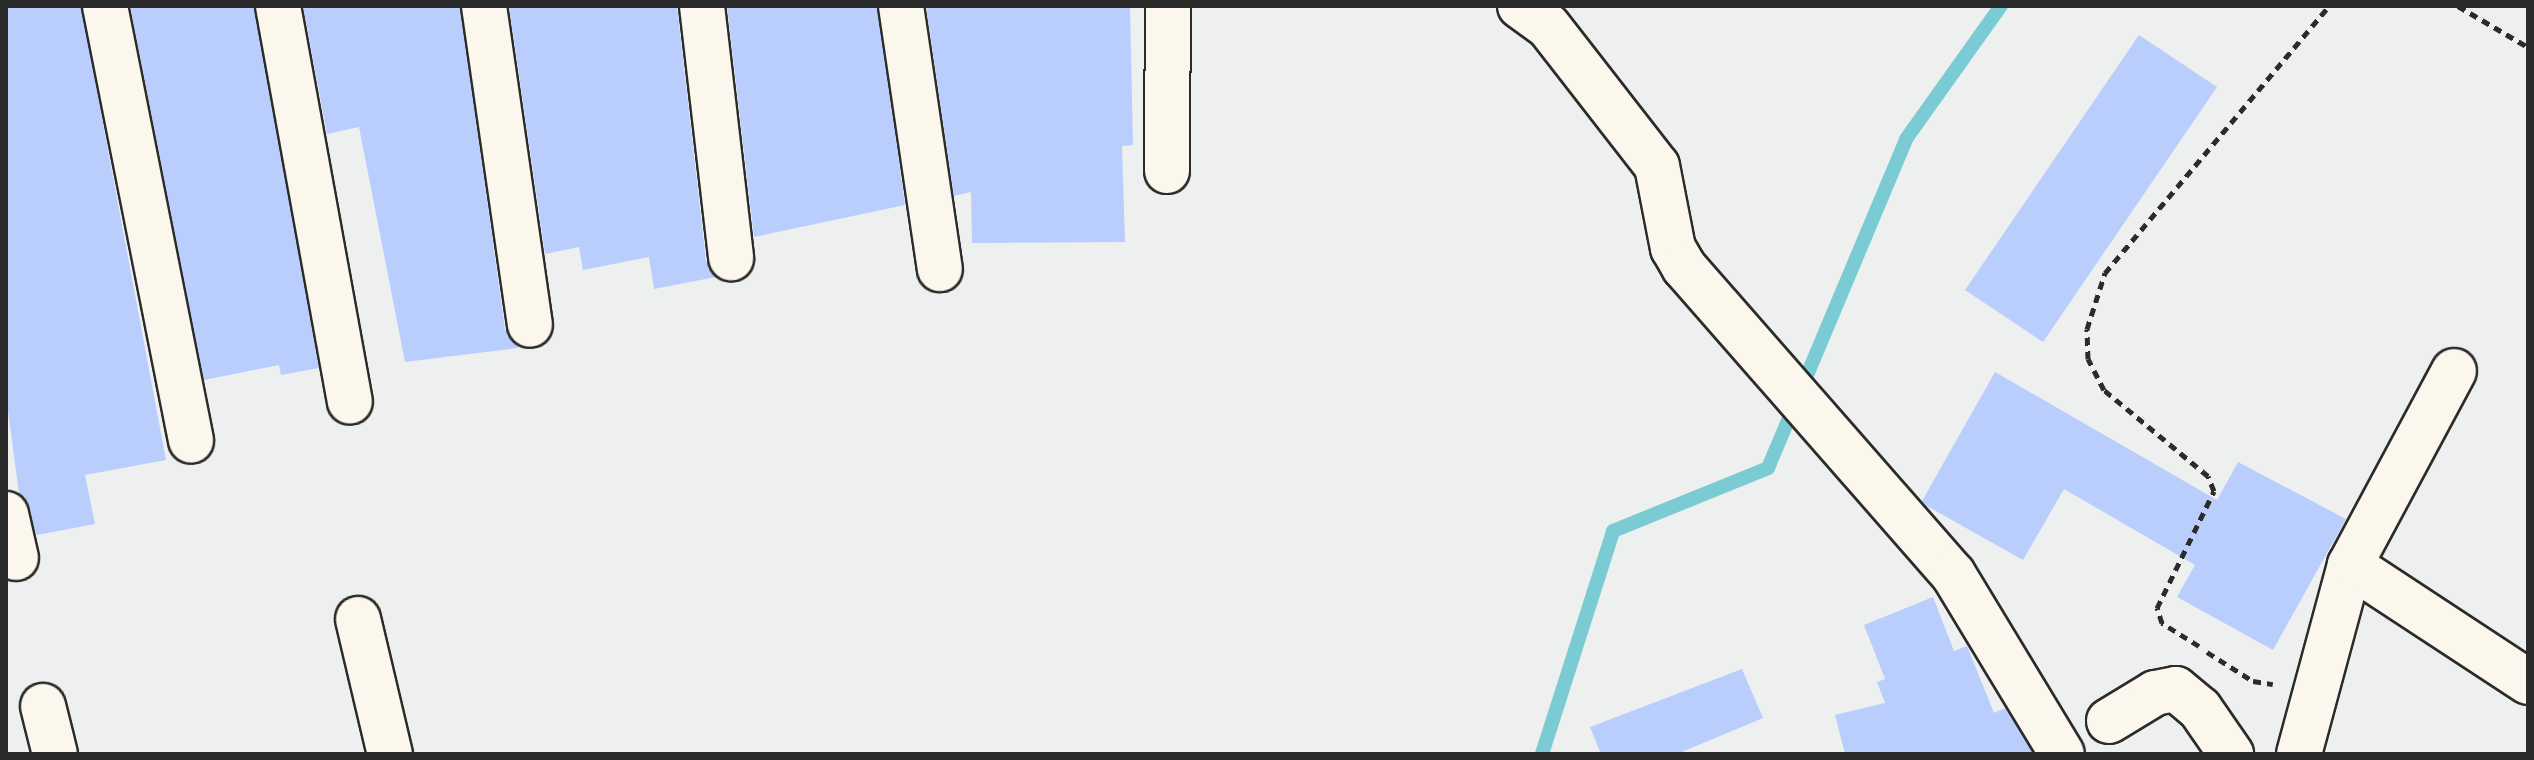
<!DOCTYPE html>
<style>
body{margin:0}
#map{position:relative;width:2534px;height:760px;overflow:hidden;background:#eeefef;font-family:"Playpen Sans",sans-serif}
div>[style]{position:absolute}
.stream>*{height:14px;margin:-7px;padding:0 7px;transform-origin:7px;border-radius:7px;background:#7acbd3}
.building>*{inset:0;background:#bacefd}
.path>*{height:5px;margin-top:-2.5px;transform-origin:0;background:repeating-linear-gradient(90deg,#2b2b2b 0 8px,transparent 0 14px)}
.roads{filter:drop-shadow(2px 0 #2b2b2b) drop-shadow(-2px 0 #2b2b2b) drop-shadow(0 2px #2b2b2b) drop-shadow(0 -2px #2b2b2b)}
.minor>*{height:44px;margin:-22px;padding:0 22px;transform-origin:22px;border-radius:22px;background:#fbf7ec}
span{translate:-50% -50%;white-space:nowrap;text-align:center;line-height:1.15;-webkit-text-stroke:7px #fbf7ec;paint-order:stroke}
.frame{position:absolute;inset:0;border:8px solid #2b2b2b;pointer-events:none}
</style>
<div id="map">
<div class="stream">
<div style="left:1542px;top:754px;width:234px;rotate:-72.3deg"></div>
<div style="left:1613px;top:531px;width:167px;rotate:-22.1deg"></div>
<div style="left:1768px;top:468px;width:357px;rotate:-67.2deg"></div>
<div style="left:1906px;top:139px;width:163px;rotate:-54.5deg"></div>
</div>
<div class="building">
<div style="clip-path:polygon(6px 6px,81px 6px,166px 460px,85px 475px,95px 524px,37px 535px,19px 493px,6px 396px)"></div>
<div style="clip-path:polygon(130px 6px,254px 6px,319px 368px,281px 375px,279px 365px,204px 380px)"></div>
<div style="clip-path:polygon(303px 6px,460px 6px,505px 329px,518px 348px,405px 362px,359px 127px,327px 134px)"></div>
<div style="clip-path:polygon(509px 6px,677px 6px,706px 261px,716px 277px,654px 289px,649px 257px,583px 270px,579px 247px,545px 254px)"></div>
<div style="clip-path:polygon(727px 6px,877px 6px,905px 205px,754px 237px)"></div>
<div style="clip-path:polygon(926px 6px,1130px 6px,1133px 145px,1122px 146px,1125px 242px,972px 243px,971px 192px,954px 196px)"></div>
<div style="clip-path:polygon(2139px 35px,2217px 87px,2043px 342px,1965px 290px)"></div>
<div style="clip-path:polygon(1995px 372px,2217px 500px,2238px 462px,2346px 519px,2273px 650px,2177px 597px,2195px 565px,2064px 489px,2023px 560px,1927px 506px,1922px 501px)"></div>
<div style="clip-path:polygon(1933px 597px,1954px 651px,1967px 646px,1994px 713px,2005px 708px,2033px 754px,1845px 754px,1835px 715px,1885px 703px,1877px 682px,1885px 679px,1864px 625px)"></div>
<div style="clip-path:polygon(1742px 669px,1763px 718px,1677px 754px,1601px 754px,1590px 727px)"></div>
</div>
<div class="path">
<div style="left:2458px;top:6px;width:81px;rotate:30.4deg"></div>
<div style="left:2199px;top:646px;width:44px;rotate:-148.1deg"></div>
<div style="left:2162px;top:623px;width:16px;rotate:-108deg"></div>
<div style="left:2157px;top:608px;width:130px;rotate:-64deg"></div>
<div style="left:2214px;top:491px;width:16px;rotate:-112deg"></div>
<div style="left:2208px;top:476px;width:135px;rotate:-140.4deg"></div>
<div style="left:2104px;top:390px;width:35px;rotate:-117deg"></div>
<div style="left:2088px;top:359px;width:30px;rotate:-92deg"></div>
<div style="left:2087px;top:329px;width:59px;rotate:-72.2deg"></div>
<div style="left:2105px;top:273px;width:349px;rotate:-50deg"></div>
<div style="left:2207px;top:652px;width:54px;rotate:32.2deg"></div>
<div style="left:2253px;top:681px;width:20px;rotate:9deg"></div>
</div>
<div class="roads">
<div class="minor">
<div style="left:105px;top:6px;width:443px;rotate:78.8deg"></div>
<div style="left:278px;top:6px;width:402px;rotate:79.7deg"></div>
<div style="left:484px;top:6px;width:322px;rotate:81.8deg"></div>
<div style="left:702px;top:6px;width:254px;rotate:83.4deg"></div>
<div style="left:901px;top:6px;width:266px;rotate:81.6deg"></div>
<div style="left:1520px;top:6px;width:34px;rotate:36deg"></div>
<div style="left:1548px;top:26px;width:177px;rotate:52.1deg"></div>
<div style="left:1657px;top:166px;width:84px;rotate:79deg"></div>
<div style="left:1673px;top:248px;width:22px;rotate:60deg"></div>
<div style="left:1684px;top:267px;width:408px;rotate:48.8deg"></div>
<div style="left:1953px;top:574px;width:210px;rotate:58.8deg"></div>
<div style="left:1167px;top:171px;width:165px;rotate:-89.7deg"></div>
<div style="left:6px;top:514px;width:45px;rotate:77.2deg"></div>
<div style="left:2350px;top:565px;width:213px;rotate:33.3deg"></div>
<div style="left:358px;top:619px;width:139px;rotate:76.7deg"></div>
<div style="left:43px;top:706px;width:49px;rotate:76deg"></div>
<div style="left:2109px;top:721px;width:54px;rotate:-31.3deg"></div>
<div style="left:2155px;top:693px;width:21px;rotate:-11deg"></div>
<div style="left:2176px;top:689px;width:31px;rotate:40deg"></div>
<div style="left:2200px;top:709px;width:55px;rotate:55.4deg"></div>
<div style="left:2299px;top:754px;width:196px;rotate:-74.9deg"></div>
<div style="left:2350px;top:565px;width:220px;rotate:-61.8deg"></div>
</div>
</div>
<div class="frame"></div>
</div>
